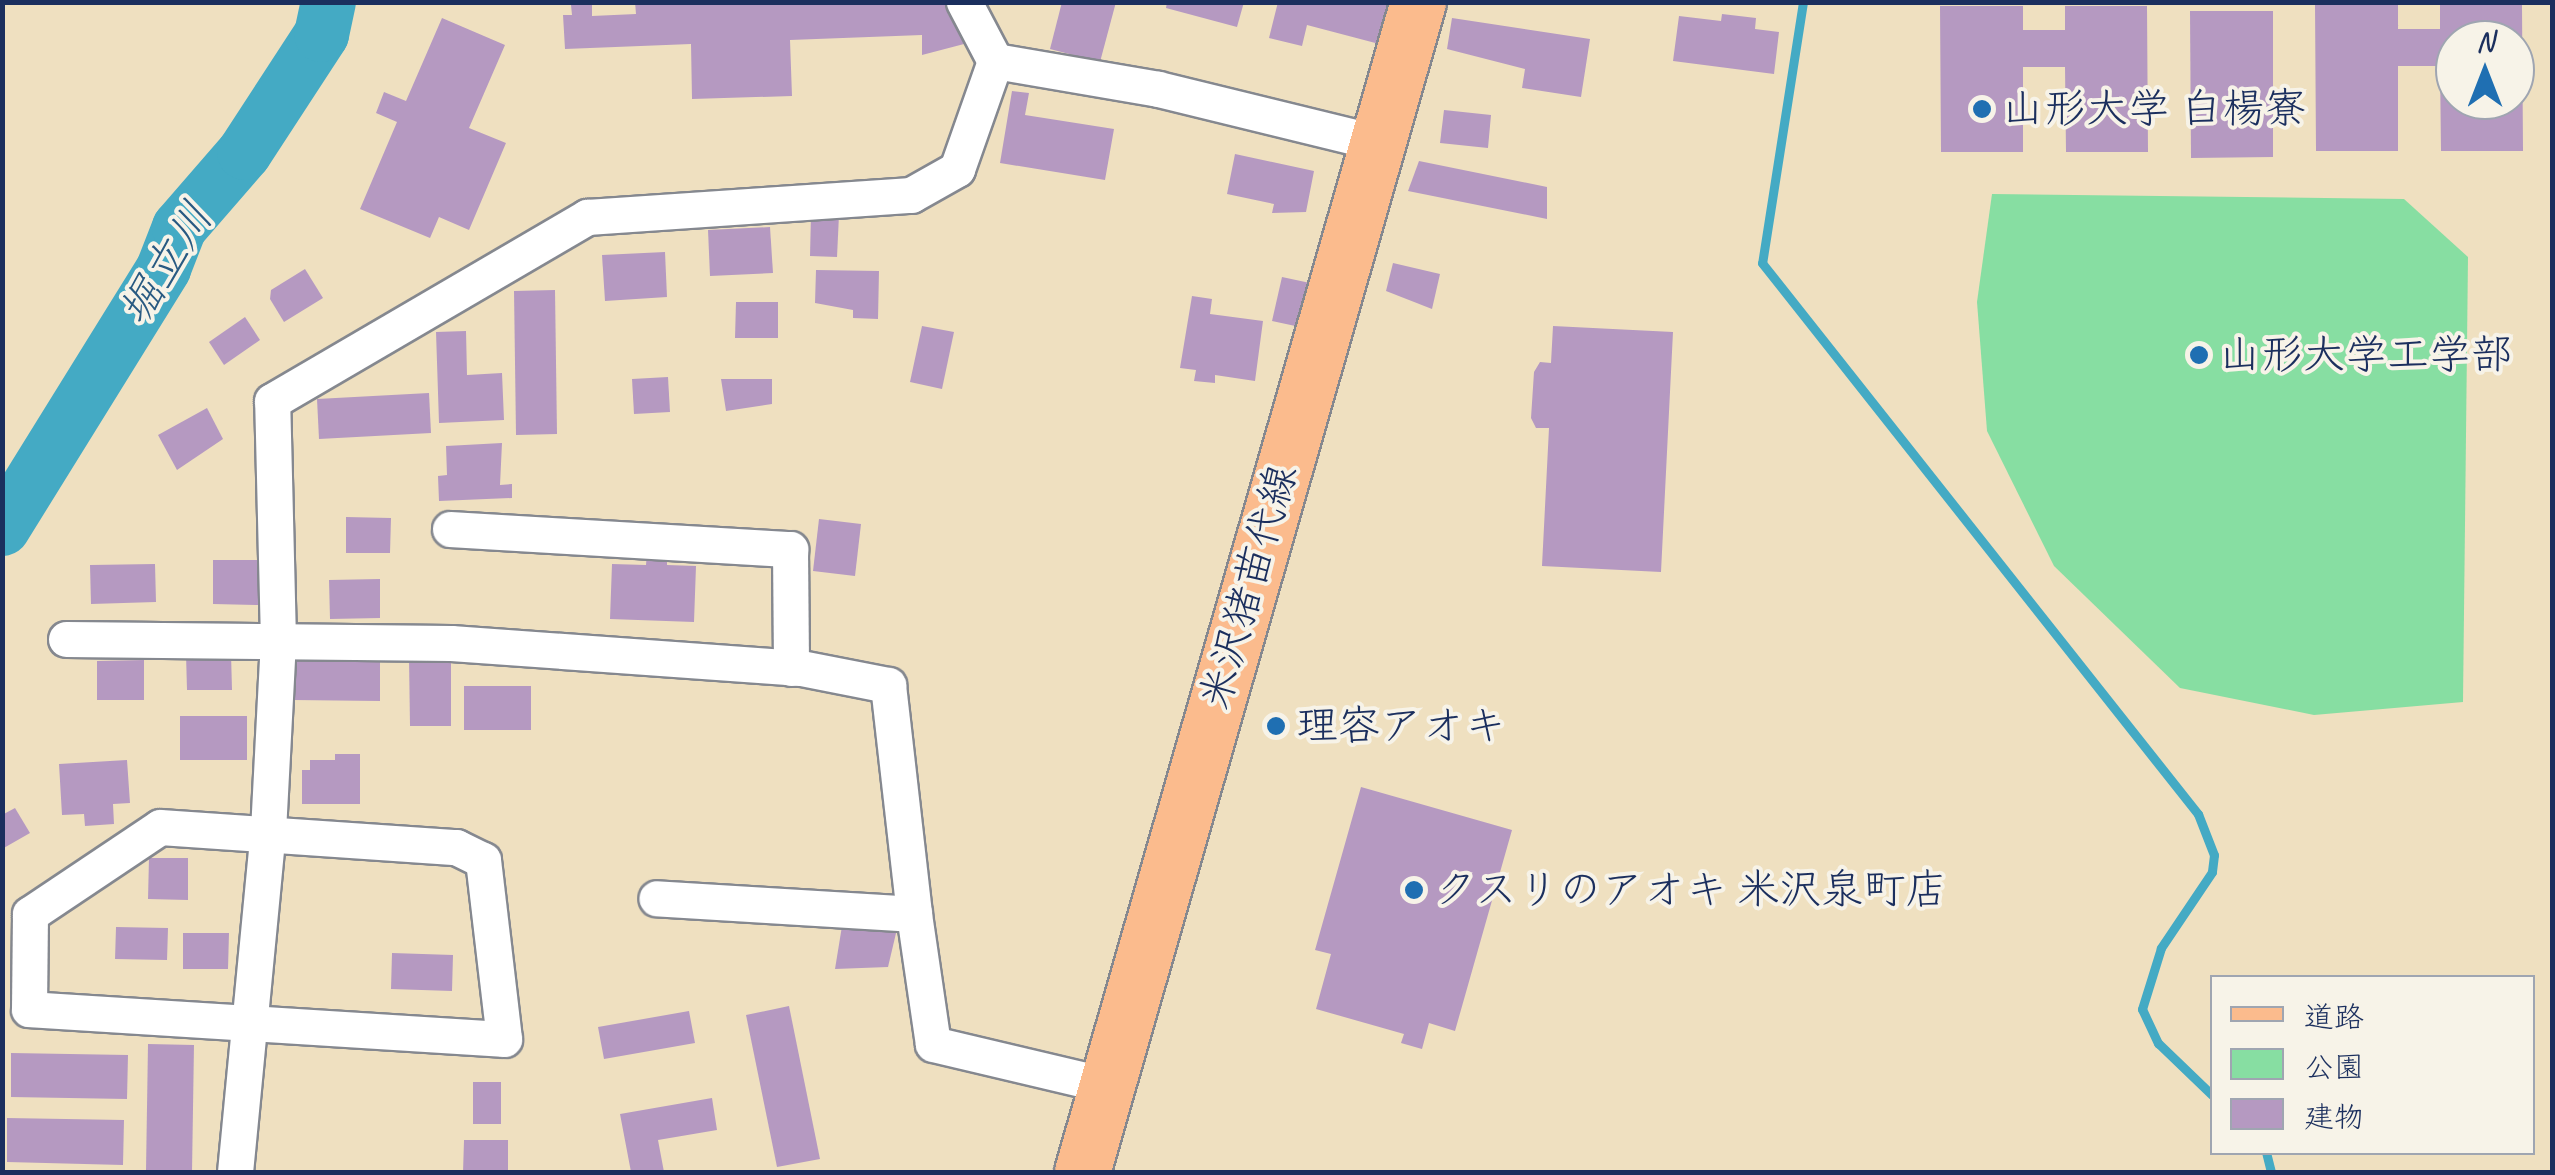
<!DOCTYPE html>
<meta charset="utf-8">
<style>
body{margin:0}
#map{position:relative;width:2555px;height:1175px;overflow:hidden;background:#efe0c0;font-family:Caveat,"Klee One",sans-serif}
div>[style]{position:absolute}
.green>*{inset:0;background:#87dea2}
.stream>*{height:9px;margin:-4.5px;padding:0 4.5px;transform-origin:4.5px;border-radius:4.5px;background:#44aac4}
.river>*{height:55px;margin:-27.5px;padding:0 27.5px;transform-origin:27.5px;border-radius:27.5px;background:#44aac4}
.building>*{inset:0;background:#b599c1}
.roads{filter:drop-shadow(2px 0 #85888f) drop-shadow(-2px 0 #85888f) drop-shadow(0 2px #85888f) drop-shadow(0 -2px #85888f)}
.minor>*{height:35px;margin:-17.5px;padding:0 17.5px;transform-origin:17.5px;border-radius:17.5px;background:#fff}
.primary>*{height:55px;margin:-27.5px;padding:0 27.5px;transform-origin:27.5px;border-radius:27.5px;background:#fbbb8d}
.dots>*{width:28px;height:28px;translate:-50% -50%;box-sizing:border-box;border:5px solid #f7f3e8;border-radius:50%}
span{translate:-50% -50%;white-space:nowrap;text-align:center;line-height:1.15;-webkit-text-stroke:8px #f7f3e8;paint-order:stroke}
.poi-label{font-size:42px;color:#1b2f5e}
.left{translate:0 -50%;text-align:left}
.street-label{font-size:42px;color:#1b2f5e}
.water-label{font-size:45px;color:#295a82;font-style:italic}
.frame{position:absolute;inset:0;border:5px solid #1b2f5e;pointer-events:none}
.legend{position:absolute;left:2210px;top:975px;width:325px;height:180px;box-sizing:border-box;background:#f7f3e8;border:2px solid #9fa5b1;margin:0;padding:12px 18px;list-style:none;font-size:30px;color:#1b2f5e}
.legend li{display:flex;align-items:center;gap:20px;height:50px}
.legend b{width:50px;border:2px solid #9fa5b1}
.north{position:absolute;left:2435px;top:20px;width:100px;height:100px;box-sizing:border-box;background:#f7f3e8;border:2px solid #9fa5b1;border-radius:50%;rotate:0deg;font-size:28px;font-weight:700;line-height:40px;text-align:center;color:#1b2f5e}
.north::after{content:'';display:block;margin:auto;width:35px;height:45px;background:#1f6fb2;clip-path:polygon(50% 0,100% 100%,50% 72%,0 100%)}
</style>
<div id="map">
<div class="green">
<div style="clip-path:polygon(1992px 194px,2404px 199px,2468px 257px,2463px 702px,2314px 715px,2180px 688px,2054px 566px,1987px 431px,1977px 302px)"></div>
</div>
<div class="stream">
<div style="left:1803px;top:2px;width:264px;rotate:98.9deg"></div>
<div style="left:1762px;top:263px;width:703px;rotate:51.65deg"></div>
<div style="left:2198px;top:814px;width:44px;rotate:68.7deg"></div>
<div style="left:2214px;top:855px;width:17px;rotate:97deg"></div>
<div style="left:2212px;top:872px;width:92px;rotate:123.9deg"></div>
<div style="left:2161px;top:948px;width:64px;rotate:107.3deg"></div>
<div style="left:2142px;top:1009px;width:38px;rotate:65deg"></div>
<div style="left:2158px;top:1043px;width:75px;rotate:43.9deg"></div>
<div style="left:2266px;top:1152px;width:21px;rotate:76deg"></div>
</div>
<div class="river">
<div style="left:2px;top:528px;width:306px;rotate:-58.2deg"></div>
<div style="left:163px;top:268px;width:44px;rotate:-68.7deg"></div>
<div style="left:179px;top:227px;width:99px;rotate:-49.1deg"></div>
<div style="left:244px;top:152px;width:141px;rotate:-56.9deg"></div>
<div style="left:321px;top:34px;width:33px;rotate:-78deg"></div>
</div>
<div class="building">
<div style="clip-path:polygon(635px 2px,948px 2px,948px 15px,963px 14px,964px 44px,922px 55px,922px 35px,790px 40px,792px 96px,692px 99px,691px 44px,565px 49px,563px 15px,572px 15px,571px 5px,592px 4px,592px 16px,636px 14px)"></div>
<div style="clip-path:polygon(1062px 2px,1116px 2px,1100px 62px,1050px 49px)"></div>
<div style="clip-path:polygon(1167px 2px,1244px 2px,1237px 27px,1166px 8px)"></div>
<div style="clip-path:polygon(1278px 2px,1394px 2px,1383px 45px,1307px 25px,1302px 46px,1269px 38px)"></div>
<div style="clip-path:polygon(evenodd,2315px 5px,2398px 5px,2398px 29px,2440px 29px,2440px 5px,2522px 5px,2523px 151px,2441px 151px,2440px 66px,2398px 66px,2398px 151px,2316px 151px,2315px 5px,2455px 40px,2515px 40px,2515px 100px,2455px 100px,2455px 40px)"></div>
<div style="clip-path:polygon(1940px 6px,2023px 6px,2023px 30px,2065px 30px,2065px 6px,2147px 6px,2148px 152px,2066px 152px,2065px 67px,2023px 67px,2023px 152px,1941px 152px)"></div>
<div style="clip-path:polygon(2190px 11px,2273px 11px,2273px 157px,2191px 158px)"></div>
<div style="clip-path:polygon(1722px 14px,1756px 18px,1755px 29px,1779px 32px,1774px 74px,1673px 61px,1679px 16px,1721px 21px)"></div>
<div style="clip-path:polygon(442px 18px,505px 45px,469px 128px,506px 143px,469px 230px,439px 217px,430px 238px,360px 209px,397px 122px,376px 113px,384px 92px,406px 101px)"></div>
<div style="clip-path:polygon(1452px 18px,1590px 39px,1581px 97px,1522px 88px,1525px 69px,1447px 49px)"></div>
<div style="clip-path:polygon(1012px 91px,1029px 93px,1025px 115px,1114px 129px,1105px 180px,1000px 163px)"></div>
<div style="clip-path:polygon(1444px 110px,1491px 115px,1488px 148px,1440px 143px)"></div>
<div style="clip-path:polygon(1235px 154px,1314px 171px,1306px 212px,1272px 213px,1274px 204px,1227px 194px)"></div>
<div style="clip-path:polygon(1419px 161px,1547px 187px,1547px 219px,1408px 191px)"></div>
<div style="clip-path:polygon(811px 214px,839px 215px,837px 257px,810px 256px)"></div>
<div style="clip-path:polygon(770px 227px,773px 273px,710px 276px,708px 230px)"></div>
<div style="clip-path:polygon(665px 252px,667px 297px,605px 301px,602px 255px)"></div>
<div style="clip-path:polygon(1393px 263px,1440px 274px,1432px 309px,1386px 291px)"></div>
<div style="clip-path:polygon(305px 269px,323px 298px,284px 322px,270px 299px,271px 290px)"></div>
<div style="clip-path:polygon(816px 270px,879px 271px,878px 319px,853px 318px,853px 310px,815px 303px)"></div>
<div style="clip-path:polygon(1282px 277px,1310px 283px,1300px 327px,1272px 321px)"></div>
<div style="clip-path:polygon(555px 290px,557px 434px,516px 435px,514px 291px)"></div>
<div style="clip-path:polygon(1192px 296px,1212px 299px,1210px 314px,1263px 321px,1255px 381px,1215px 375px,1215px 383px,1194px 381px,1196px 370px,1180px 368px)"></div>
<div style="clip-path:polygon(736px 302px,778px 302px,778px 338px,735px 338px)"></div>
<div style="clip-path:polygon(245px 317px,260px 340px,224px 365px,209px 342px)"></div>
<div style="clip-path:polygon(922px 326px,954px 332px,942px 389px,910px 382px)"></div>
<div style="clip-path:polygon(1553px 326px,1673px 332px,1661px 572px,1542px 566px,1549px 428px,1536px 428px,1531px 418px,1534px 372px,1540px 362px,1551px 363px)"></div>
<div style="clip-path:polygon(466px 331px,467px 375px,502px 373px,504px 420px,439px 423px,436px 332px)"></div>
<div style="clip-path:polygon(668px 377px,670px 412px,634px 414px,632px 379px)"></div>
<div style="clip-path:polygon(721px 379px,772px 379px,772px 404px,726px 411px)"></div>
<div style="clip-path:polygon(429px 393px,431px 433px,319px 439px,317px 399px)"></div>
<div style="clip-path:polygon(207px 408px,223px 439px,177px 470px,158px 435px)"></div>
<div style="clip-path:polygon(502px 443px,500px 485px,512px 484px,512px 498px,439px 501px,438px 476px,447px 475px,446px 446px)"></div>
<div style="clip-path:polygon(346px 517px,391px 518px,390px 553px,346px 553px)"></div>
<div style="clip-path:polygon(819px 519px,861px 524px,855px 576px,813px 571px)"></div>
<div style="clip-path:polygon(647px 552px,667px 553px,667px 565px,696px 566px,694px 622px,610px 619px,612px 564px,646px 565px)"></div>
<div style="clip-path:polygon(213px 560px,260px 560px,259px 605px,213px 604px)"></div>
<div style="clip-path:polygon(155px 564px,156px 602px,91px 604px,90px 565px)"></div>
<div style="clip-path:polygon(380px 579px,380px 618px,330px 619px,329px 580px)"></div>
<div style="clip-path:polygon(231px 653px,232px 690px,187px 690px,186px 654px)"></div>
<div style="clip-path:polygon(293px 654px,380px 655px,380px 701px,293px 700px)"></div>
<div style="clip-path:polygon(451px 657px,451px 726px,410px 726px,409px 658px)"></div>
<div style="clip-path:polygon(144px 660px,144px 700px,97px 700px,97px 661px)"></div>
<div style="clip-path:polygon(464px 686px,531px 686px,531px 730px,464px 730px)"></div>
<div style="clip-path:polygon(180px 716px,247px 716px,247px 760px,180px 760px)"></div>
<div style="clip-path:polygon(335px 754px,360px 754px,360px 804px,302px 804px,302px 770px,310px 770px,310px 760px,335px 760px)"></div>
<div style="clip-path:polygon(127px 760px,130px 803px,113px 804px,114px 824px,85px 826px,84px 814px,62px 815px,59px 764px)"></div>
<div style="clip-path:polygon(1361px 787px,1512px 830px,1455px 1031px,1429px 1023px,1422px 1049px,1401px 1043px,1404px 1034px,1316px 1009px,1331px 954px,1315px 950px)"></div>
<div style="clip-path:polygon(15px 808px,30px 833px,2px 849px,2px 815px)"></div>
<div style="clip-path:polygon(149px 858px,188px 858px,188px 900px,148px 899px)"></div>
<div style="clip-path:polygon(842px 926px,897px 929px,888px 967px,835px 969px)"></div>
<div style="clip-path:polygon(116px 927px,168px 928px,167px 960px,115px 959px)"></div>
<div style="clip-path:polygon(183px 933px,229px 933px,228px 969px,183px 969px)"></div>
<div style="clip-path:polygon(392px 953px,453px 955px,452px 991px,391px 989px)"></div>
<div style="clip-path:polygon(789px 1006px,820px 1159px,777px 1167px,746px 1015px)"></div>
<div style="clip-path:polygon(689px 1011px,695px 1043px,604px 1059px,598px 1027px)"></div>
<div style="clip-path:polygon(148px 1044px,194px 1045px,192px 1172px,146px 1170px)"></div>
<div style="clip-path:polygon(11px 1053px,128px 1055px,127px 1099px,11px 1097px)"></div>
<div style="clip-path:polygon(473px 1082px,501px 1082px,501px 1124px,473px 1124px)"></div>
<div style="clip-path:polygon(712px 1098px,717px 1130px,658px 1140px,664px 1172px,631px 1172px,620px 1114px)"></div>
<div style="clip-path:polygon(7px 1118px,124px 1120px,123px 1165px,7px 1162px)"></div>
<div style="clip-path:polygon(464px 1140px,508px 1140px,508px 1172px,463px 1172px)"></div>
</div>
<div class="roads">
<div class="minor">
<div style="left:995px;top:61px;width:165px;rotate:9.7deg"></div>
<div style="left:1158px;top:89px;width:228px;rotate:13.7deg"></div>
<div style="left:450px;top:529px;width:341px;rotate:3.4deg"></div>
<div style="left:790px;top:549px;width:119px;rotate:89.5deg"></div>
<div style="left:66px;top:639px;width:385px;rotate:0.6deg"></div>
<div style="left:451px;top:643px;width:351px;rotate:4.1deg"></div>
<div style="left:801px;top:668px;width:89px;rotate:11.1deg"></div>
<div style="left:888px;top:685px;width:230px;rotate:83.5deg"></div>
<div style="left:914px;top:914px;width:258px;rotate:-176.5deg"></div>
<div style="left:160px;top:827px;width:297px;rotate:3.9deg"></div>
<div style="left:456px;top:847px;width:30px;rotate:26deg"></div>
<div style="left:483px;top:860px;width:180px;rotate:83.3deg"></div>
<div style="left:504px;top:1039px;width:476px;rotate:-176.4deg"></div>
<div style="left:29px;top:1009px;width:95px;rotate:-89.4deg"></div>
<div style="left:30px;top:914px;width:156px;rotate:-33.8deg"></div>
<div style="left:914px;top:914px;width:131px;rotate:81.7deg"></div>
<div style="left:933px;top:1044px;width:179px;rotate:13.3deg"></div>
<div style="left:235px;top:1172px;width:343px;rotate:-84.5deg"></div>
<div style="left:268px;top:831px;width:191px;rotate:-87deg"></div>
<div style="left:278px;top:640px;width:239px;rotate:-91.4deg"></div>
<div style="left:272px;top:401px;width:365px;rotate:-30.3deg"></div>
<div style="left:587px;top:217px;width:325px;rotate:-3.9deg"></div>
<div style="left:911px;top:195px;width:53px;rotate:-29.5deg"></div>
<div style="left:957px;top:169px;width:114px;rotate:-70.6deg"></div>
<div style="left:995px;top:61px;width:67px;rotate:-117.7deg"></div>
</div>
<div class="primary">
<div style="left:1082px;top:1172px;width:1217px;rotate:-73.98deg"></div>
</div>
</div>
<div class="dots">
<div style="left:1982px;top:109px;background:#1f6fb2"></div>
<div style="left:2199px;top:355px;background:#1f6fb2"></div>
<div style="left:1276px;top:726px;background:#1f6fb2"></div>
<div style="left:1414px;top:890px;background:#1f6fb2"></div>
</div>
<div class="poi-label">
<span class="left" style="left:2002px;top:109px">山形大学 白楊寮</span>
<span class="left" style="left:2219px;top:355px">山形大学工学部</span>
<span class="left" style="left:1296px;top:726px">理容アオキ</span>
<span class="left" style="left:1434px;top:890px">クスリのアオキ 米沢泉町店</span>
</div>
<div class="street-label">
<span style="left:1249px;top:587px;rotate:-74deg">米沢猪苗代線</span>
</div>
<div class="water-label">
<span style="left:166px;top:264px;rotate:-58deg">堀立川</span>
</div>
<div class="frame"></div>
<ul class="legend">
<li><b style="height:12px;background:#fbbb8d"></b>道路</li>
<li><b style="height:28px;background:#87dea2"></b>公園</li>
<li><b style="height:28px;background:#b599c1"></b>建物</li>
</ul>
<div class="north">N</div>
</div>
